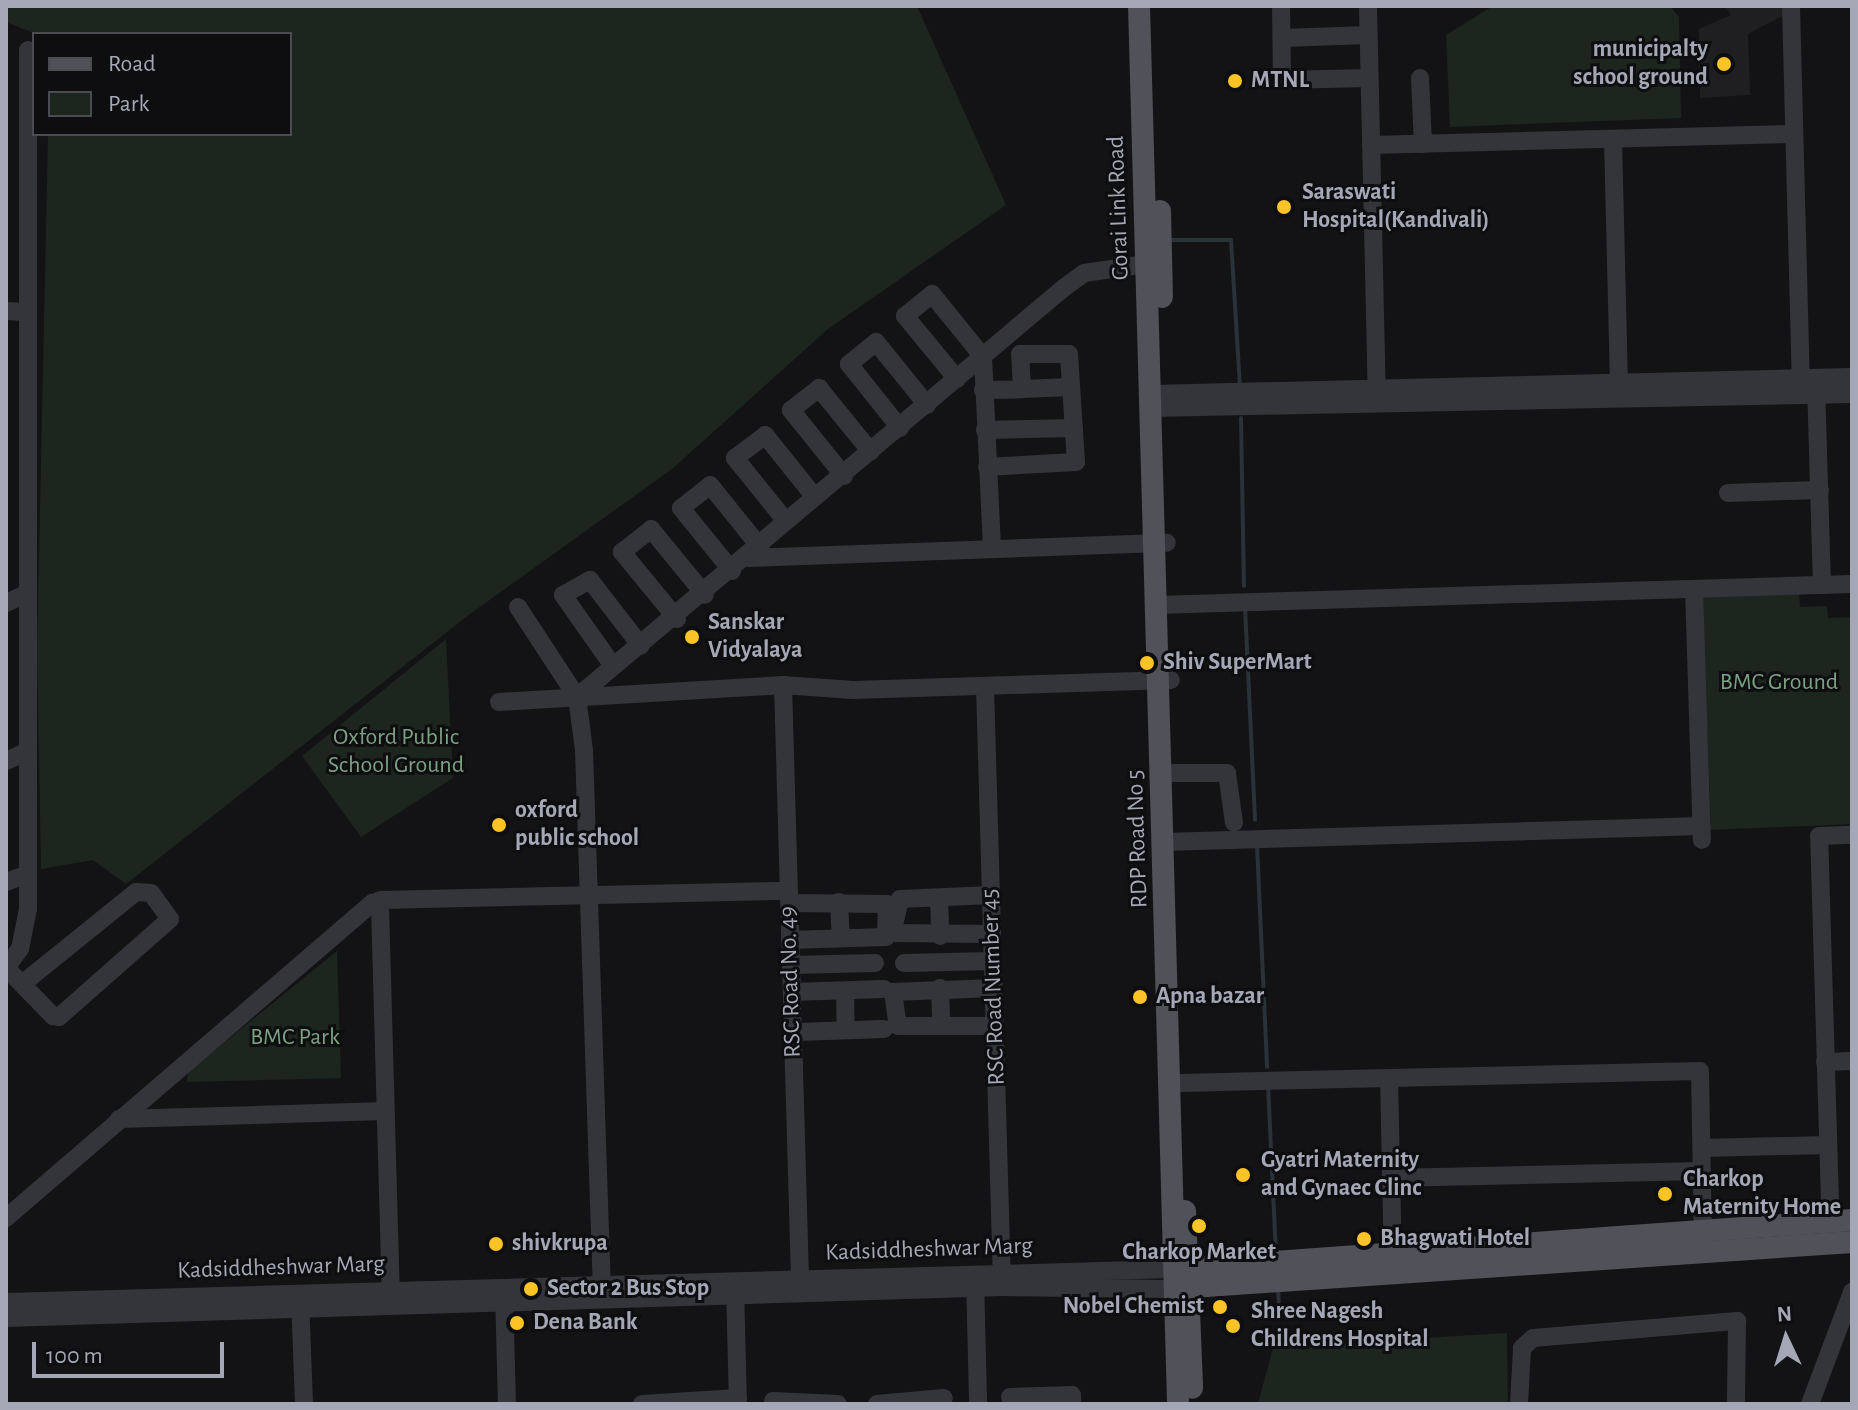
<!DOCTYPE html>
<style>
body{margin:0}
#map{position:relative;width:1858px;height:1410px;overflow:hidden;background:#131315;font-family:"Alegreya Sans",sans-serif}
div>[style]{position:absolute}
.built>*{inset:0;background:#1f1f22}
.green>*{inset:0;background:#1d251f}
.stream>*{height:4px;margin:-2px;padding:0 2px;transform-origin:2px;border-radius:2px;background:#293139}
.minor>*{height:18px;margin:-9px;padding:0 9px;transform-origin:9px;border-radius:9px;background:#34353a}
.major>*{height:22px;margin:-11px;padding:0 11px;transform-origin:11px;border-radius:11px;background:#505159}
.dots>*{width:22px;height:22px;translate:-50% -50%;box-sizing:border-box;border:4px solid #0e0e10;border-radius:50%}
span{translate:-50% -50%;white-space:nowrap;text-align:center;line-height:1.15;-webkit-text-stroke:6px #0e0e10;paint-order:stroke}
.poi-label{font-size:24px;color:#a4a8b6;font-weight:700}
.right{translate:-100% -50%;text-align:right}
.left{translate:0 -50%;text-align:left}
.street-label{font-size:24px;color:#a4a8b6}
.park-label{font-size:24px;color:#7aa280}
.frame{position:absolute;inset:0;border:8px solid #a4a8b6;pointer-events:none}
.legend{position:absolute;left:32px;top:32px;width:260px;height:104px;box-sizing:border-box;background:#0e0e10;border:2px solid #4a4c52;margin:0;padding:10px 14px;list-style:none;font-size:24px;color:#a4a8b6}
.legend li{display:flex;align-items:center;gap:16px;height:40px}
.legend b{width:40px;border:2px solid #4a4c52}
.north{position:absolute;left:1746px;top:1298px;width:80px;height:80px;-webkit-text-stroke:6px #0e0e10;paint-order:stroke;rotate:356deg;font-size:22px;font-weight:700;line-height:32px;text-align:center;color:#a4a8b6}
.north::after{content:'';display:block;margin:auto;width:28px;height:36px;background:#a4a8b6;clip-path:polygon(50% 0,100% 100%,50% 72%,0 100%)}
.scale{position:absolute;left:32px;top:1342px;width:192px;height:36px;box-sizing:border-box;border:4px solid #a4a8b6;border-top:0;padding-left:10px;font-size:24px;line-height:28px;white-space:nowrap;color:#a4a8b6;-webkit-text-stroke:6px #0e0e10;paint-order:stroke}
</style>
<div id="map">
<div class="built">
<div style="clip-path:polygon(1725px 6px,1785px 6px,1786px 14px,1748px 34px,1750px 95px,1700px 98px,1699px 29px,1731px 15px)"></div>
</div>
<div class="green">
<div style="clip-path:polygon(6px 6px,917px 6px,1006px 205px,828px 329px,672px 469px,470px 614px,126px 884px,93px 860px,41px 869px,37px 650px,48px 134px,290px 134px,290px 34px,36px 34px,6px 22px)"></div>
<div style="clip-path:polygon(1493px 6px,1670px 6px,1679px 17px,1681px 118px,1450px 127px,1446px 35px)"></div>
<div style="clip-path:polygon(1799px 591px,1800px 607px,1827px 606px,1828px 618px,1852px 617px,1852px 824px,1711px 830px,1702px 595px)"></div>
<div style="clip-path:polygon(446px 639px,453px 778px,361px 837px,302px 756px)"></div>
<div style="clip-path:polygon(337px 951px,341px 1078px,187px 1082px,188px 1072px)"></div>
<div style="clip-path:polygon(1507px 1333px,1508px 1404px,1258px 1404px,1273px 1347px)"></div>
</div>
<div class="stream">
<div style="left:1170px;top:240px;width:61px"></div>
<div style="left:1231px;top:240px;width:147px;rotate:86.5deg"></div>
<div style="left:1241px;top:418px;width:168px;rotate:89deg"></div>
<div style="left:1245px;top:607px;width:213px;rotate:87.3deg"></div>
<div style="left:1257px;top:845px;width:222px;rotate:87.4deg"></div>
<div style="left:1268px;top:1085px;width:171px;rotate:87.3deg"></div>
<div style="left:1278px;top:1290px;width:13px;rotate:86deg"></div>
</div>
<div class="minor">
<div style="left:1281px;top:6px;width:74px;rotate:89.2deg"></div>
<div style="left:1282px;top:80px;width:87px;rotate:-1.3deg"></div>
<div style="left:1368px;top:6px;width:393px;rotate:88.7deg"></div>
<div style="left:1791px;top:6px;width:381px;rotate:88.5deg"></div>
<div style="left:1282px;top:38px;width:86px;rotate:-2deg"></div>
<div style="left:1420px;top:78px;width:66px;rotate:87.4deg"></div>
<div style="left:1613px;top:139px;width:253px;rotate:88.6deg"></div>
<div style="left:1371px;top:145px;width:423px;rotate:-1.5deg"></div>
<div style="left:6px;top:311px;width:22px;rotate:3deg"></div>
<div style="left:957px;top:379px;width:82px;rotate:-129.5deg"></div>
<div style="left:905px;top:316px;width:35px;rotate:-39deg"></div>
<div style="left:932px;top:294px;width:81px;rotate:51deg"></div>
<div style="left:983px;top:357px;width:192px;rotate:87.3deg"></div>
<div style="left:1816px;top:384px;width:201px;rotate:88.3deg"></div>
<div style="left:1022px;top:389px;width:49px;rotate:-2.3deg"></div>
<div style="left:983px;top:390px;width:39px;rotate:-1deg"></div>
<div style="left:1022px;top:389px;width:35px;rotate:-93deg"></div>
<div style="left:1020px;top:354px;width:49px"></div>
<div style="left:1069px;top:354px;width:108px;rotate:86.3deg"></div>
<div style="left:1076px;top:462px;width:89px;rotate:176.8deg"></div>
<div style="left:1152px;top:394px;width:700px;rotate:-1.39deg"></div>
<div style="left:1152px;top:408px;width:700px;rotate:-1.15deg"></div>
<div style="left:900px;top:428px;width:82px;rotate:-128.6deg"></div>
<div style="left:849px;top:364px;width:35px;rotate:-39deg"></div>
<div style="left:876px;top:342px;width:81px;rotate:51deg"></div>
<div style="left:985px;top:430px;width:89px;rotate:-1.3deg"></div>
<div style="left:844px;top:476px;width:85px;rotate:-128.8deg"></div>
<div style="left:791px;top:410px;width:36px;rotate:-38deg"></div>
<div style="left:819px;top:388px;width:82px;rotate:50.9deg"></div>
<div style="left:1728px;top:493px;width:92px;rotate:-1.9deg"></div>
<div style="left:785px;top:520px;width:80px;rotate:-128.9deg"></div>
<div style="left:735px;top:458px;width:38px;rotate:-37deg"></div>
<div style="left:765px;top:435px;width:78px;rotate:51.2deg"></div>
<div style="left:749px;top:558px;width:418px;rotate:-2.1deg"></div>
<div style="left:732px;top:571px;width:81px;rotate:-129deg"></div>
<div style="left:681px;top:508px;width:37px;rotate:-38deg"></div>
<div style="left:710px;top:485px;width:80px;rotate:51.1deg"></div>
<div style="left:1694px;top:589px;width:251px;rotate:88.2deg"></div>
<div style="left:6px;top:603px;width:24px;rotate:-24deg"></div>
<div style="left:1157px;top:605px;width:695px;rotate:-1.73deg"></div>
<div style="left:518px;top:607px;width:108px;rotate:56.8deg"></div>
<div style="left:577px;top:697px;width:53px;rotate:82.5deg"></div>
<div style="left:584px;top:750px;width:544px;rotate:88.1deg"></div>
<div style="left:677px;top:619px;width:87px;rotate:-129.4deg"></div>
<div style="left:622px;top:552px;width:37px;rotate:-38deg"></div>
<div style="left:651px;top:529px;width:85px;rotate:50.7deg"></div>
<div style="left:613px;top:666px;width:87px;rotate:-125.2deg"></div>
<div style="left:563px;top:595px;width:31px;rotate:-29deg"></div>
<div style="left:590px;top:580px;width:83px;rotate:52.3deg"></div>
<div style="left:783px;top:685px;width:594px;rotate:88.36deg"></div>
<div style="left:985px;top:686px;width:597px;rotate:88.37deg"></div>
<div style="left:577px;top:697px;width:637px;rotate:-40.04deg"></div>
<div style="left:1065px;top:287px;width:24px;rotate:-36deg"></div>
<div style="left:1084px;top:273px;width:76px;rotate:-8.3deg"></div>
<div style="left:499px;top:702px;width:285px;rotate:-3.4deg"></div>
<div style="left:783px;top:685px;width:70px;rotate:4.1deg"></div>
<div style="left:853px;top:690px;width:318px;rotate:-1.8deg"></div>
<div style="left:6px;top:761px;width:24px;rotate:-24deg"></div>
<div style="left:1173px;top:773px;width:54px"></div>
<div style="left:1227px;top:773px;width:50px;rotate:82deg"></div>
<div style="left:1164px;top:842px;width:538px;rotate:-1.7deg"></div>
<div style="left:6px;top:882px;width:23px;rotate:-20deg"></div>
<div style="left:991px;top:895px;width:91px;rotate:177.5deg"></div>
<div style="left:900px;top:899px;width:35px;rotate:103deg"></div>
<div style="left:892px;top:933px;width:100px;rotate:0.6deg"></div>
<div style="left:939px;top:898px;width:38px;rotate:88deg"></div>
<div style="left:839px;top:902px;width:36px;rotate:87deg"></div>
<div style="left:789px;top:903px;width:98px;rotate:0.6deg"></div>
<div style="left:887px;top:904px;width:33px;rotate:92deg"></div>
<div style="left:886px;top:937px;width:96px;rotate:178.2deg"></div>
<div style="left:904px;top:963px;width:88px;rotate:-1.3deg"></div>
<div style="left:791px;top:965px;width:84px;rotate:-1.4deg"></div>
<div style="left:6px;top:968px;width:24px;rotate:-54deg"></div>
<div style="left:20px;top:949px;width:41px;rotate:-78.7deg"></div>
<div style="left:28px;top:909px;width:859px;rotate:-90deg"></div>
<div style="left:6px;top:968px;width:8px;rotate:45deg"></div>
<div style="left:12px;top:974px;width:59px;rotate:45.7deg"></div>
<div style="left:53px;top:1016px;width:6px;rotate:9deg"></div>
<div style="left:59px;top:1017px;width:148px;rotate:-41.4deg"></div>
<div style="left:170px;top:919px;width:32px;rotate:-126deg"></div>
<div style="left:151px;top:893px;width:15px;rotate:-176deg"></div>
<div style="left:136px;top:892px;width:146px;rotate:141.1deg"></div>
<div style="left:940px;top:988px;width:38px;rotate:88deg"></div>
<div style="left:994px;top:988px;width:101px;rotate:177.7deg"></div>
<div style="left:893px;top:992px;width:34px;rotate:82deg"></div>
<div style="left:898px;top:1026px;width:97px"></div>
<div style="left:845px;top:991px;width:39px;rotate:89deg"></div>
<div style="left:792px;top:992px;width:92px;rotate:-1.9deg"></div>
<div style="left:798px;top:1032px;width:86px;rotate:-2deg"></div>
<div style="left:1825px;top:1062px;width:27px;rotate:-2deg"></div>
<div style="left:1181px;top:1083px;width:208px;rotate:-1.4deg"></div>
<div style="left:119px;top:1119px;width:266px;rotate:-1.7deg"></div>
<div style="left:1702px;top:1148px;width:126px;rotate:-1.4deg"></div>
<div style="left:1391px;top:1178px;width:311px;rotate:-1.3deg"></div>
<div style="left:6px;top:1218px;width:484px;rotate:-40.7deg"></div>
<div style="left:1831px;top:1236px;width:400px;rotate:-91.7deg"></div>
<div style="left:1819px;top:836px;width:33px;rotate:-2deg"></div>
<div style="left:1393px;top:1267px;width:189px;rotate:-91.2deg"></div>
<div style="left:1389px;top:1078px;width:311px;rotate:-1.3deg"></div>
<div style="left:1700px;top:1071px;width:171px;rotate:89deg"></div>
<div style="left:975px;top:1277px;width:127px;rotate:88.6deg"></div>
<div style="left:735px;top:1284px;width:120px;rotate:88.6deg"></div>
<div style="left:504px;top:1291px;width:113px;rotate:88.5deg"></div>
<div style="left:300px;top:1299px;width:105px;rotate:87.8deg"></div>
<div style="left:391px;top:1300px;width:400px;rotate:-91.6deg"></div>
<div style="left:380px;top:900px;width:409px;rotate:-1.3deg"></div>
<div style="left:6px;top:1302px;width:1166px;rotate:-1.62deg"></div>
<div style="left:6px;top:1318px;width:996px;rotate:-1.78deg"></div>
<div style="left:1002px;top:1287px;width:171px;rotate:0.7deg"></div>
<div style="left:1010px;top:1397px;width:62px;rotate:-1.8deg"></div>
<div style="left:1072px;top:1395px;width:9px;rotate:90deg"></div>
<div style="left:773px;top:1401px;width:65px;rotate:2.6deg"></div>
<div style="left:642px;top:1404px;width:96px;rotate:-3.6deg"></div>
<div style="left:877px;top:1404px;width:67px;rotate:-5.1deg"></div>
<div style="left:1519px;top:1404px;width:56px;rotate:-86.9deg"></div>
<div style="left:1522px;top:1348px;width:15px;rotate:-42deg"></div>
<div style="left:1533px;top:1338px;width:205px;rotate:-4.8deg"></div>
<div style="left:1737px;top:1321px;width:83px;rotate:90.7deg"></div>
<div style="left:1810px;top:1404px;width:120px;rotate:-69.4deg"></div>
</div>
<div class="major">
<div style="left:1139px;top:6px;width:1399px;rotate:88.4deg"></div>
<div style="left:1160px;top:211px;width:86px;rotate:88.7deg"></div>
<div style="left:1185px;top:1211px;width:177px;rotate:87.7deg"></div>
<div style="left:1177px;top:1269px;width:677px;rotate:-4.15deg"></div>
<div style="left:1178px;top:1288px;width:676px;rotate:-3.9deg"></div>
</div>
<div class="dots">
<div style="left:1724px;top:64px;background:#fac427"></div>
<div style="left:1235px;top:81px;background:#fac427"></div>
<div style="left:1284px;top:207px;background:#fac427"></div>
<div style="left:692px;top:637px;background:#fac427"></div>
<div style="left:1147px;top:663px;background:#fac427"></div>
<div style="left:499px;top:825px;background:#fac427"></div>
<div style="left:1140px;top:997px;background:#fac427"></div>
<div style="left:1243px;top:1175px;background:#fac427"></div>
<div style="left:1665px;top:1194px;background:#fac427"></div>
<div style="left:1199px;top:1226px;background:#fac427"></div>
<div style="left:1364px;top:1239px;background:#fac427"></div>
<div style="left:496px;top:1244px;background:#fac427"></div>
<div style="left:531px;top:1289px;background:#fac427"></div>
<div style="left:1220px;top:1307px;background:#fac427"></div>
<div style="left:517px;top:1323px;background:#fac427"></div>
<div style="left:1233px;top:1326px;background:#fac427"></div>
</div>
<div class="poi-label">
<span class="right" style="left:1708px;top:64px">municipalty<br>school ground</span>
<span class="left" style="left:1251px;top:81px">MTNL</span>
<span class="left" style="left:1302px;top:207px">Saraswati<br>Hospital(Kandivali)</span>
<span class="left" style="left:708px;top:637px">Sanskar<br>Vidyalaya</span>
<span class="left" style="left:1163px;top:663px">Shiv SuperMart</span>
<span class="left" style="left:515px;top:825px">oxford<br>public school</span>
<span class="left" style="left:1156px;top:997px">Apna bazar</span>
<span class="left" style="left:1261px;top:1175px">Gyatri Maternity<br>and Gynaec Clinc</span>
<span class="left" style="left:1683px;top:1194px">Charkop<br>Maternity Home</span>
<span class="left" style="left:1380px;top:1239px">Bhagwati Hotel</span>
<span class="left" style="left:512px;top:1244px">shivkrupa</span>
<span style="left:1199px;top:1253px">Charkop Market</span>
<span class="left" style="left:547px;top:1289px">Sector 2 Bus Stop</span>
<span class="right" style="left:1204px;top:1307px">Nobel Chemist</span>
<span class="left" style="left:1251px;top:1326px">Shree Nagesh<br>Childrens Hospital</span>
<span class="left" style="left:533px;top:1323px">Dena Bank</span>
</div>
<div class="street-label">
<span style="left:1119px;top:208px;rotate:-92deg">Gorai Link Road</span>
<span style="left:1138px;top:839px;rotate:-92deg">RDP Road No 5</span>
<span style="left:791px;top:982px;rotate:-92deg">RSC Road No. 49</span>
<span style="left:994px;top:987px;rotate:-92deg">RSC Road Number 45</span>
<span style="left:929px;top:1250px;rotate:-2deg">Kadsiddheshwar Marg</span>
<span style="left:281px;top:1268px;rotate:-2deg">Kadsiddheshwar Marg</span>
</div>
<div class="park-label">
<span style="left:1779px;top:683px">BMC Ground</span>
<span style="left:396px;top:752px">Oxford Public<br>School Ground</span>
<span style="left:295px;top:1038px">BMC Park</span>
</div>
<div class="frame"></div>
<ul class="legend">
<li><b style="height:10px;background:#505159"></b>Road</li>
<li><b style="height:22px;background:#1d251f"></b>Park</li>
</ul>
<div class="north">N</div>
<div class="scale">100 m</div>
</div>
